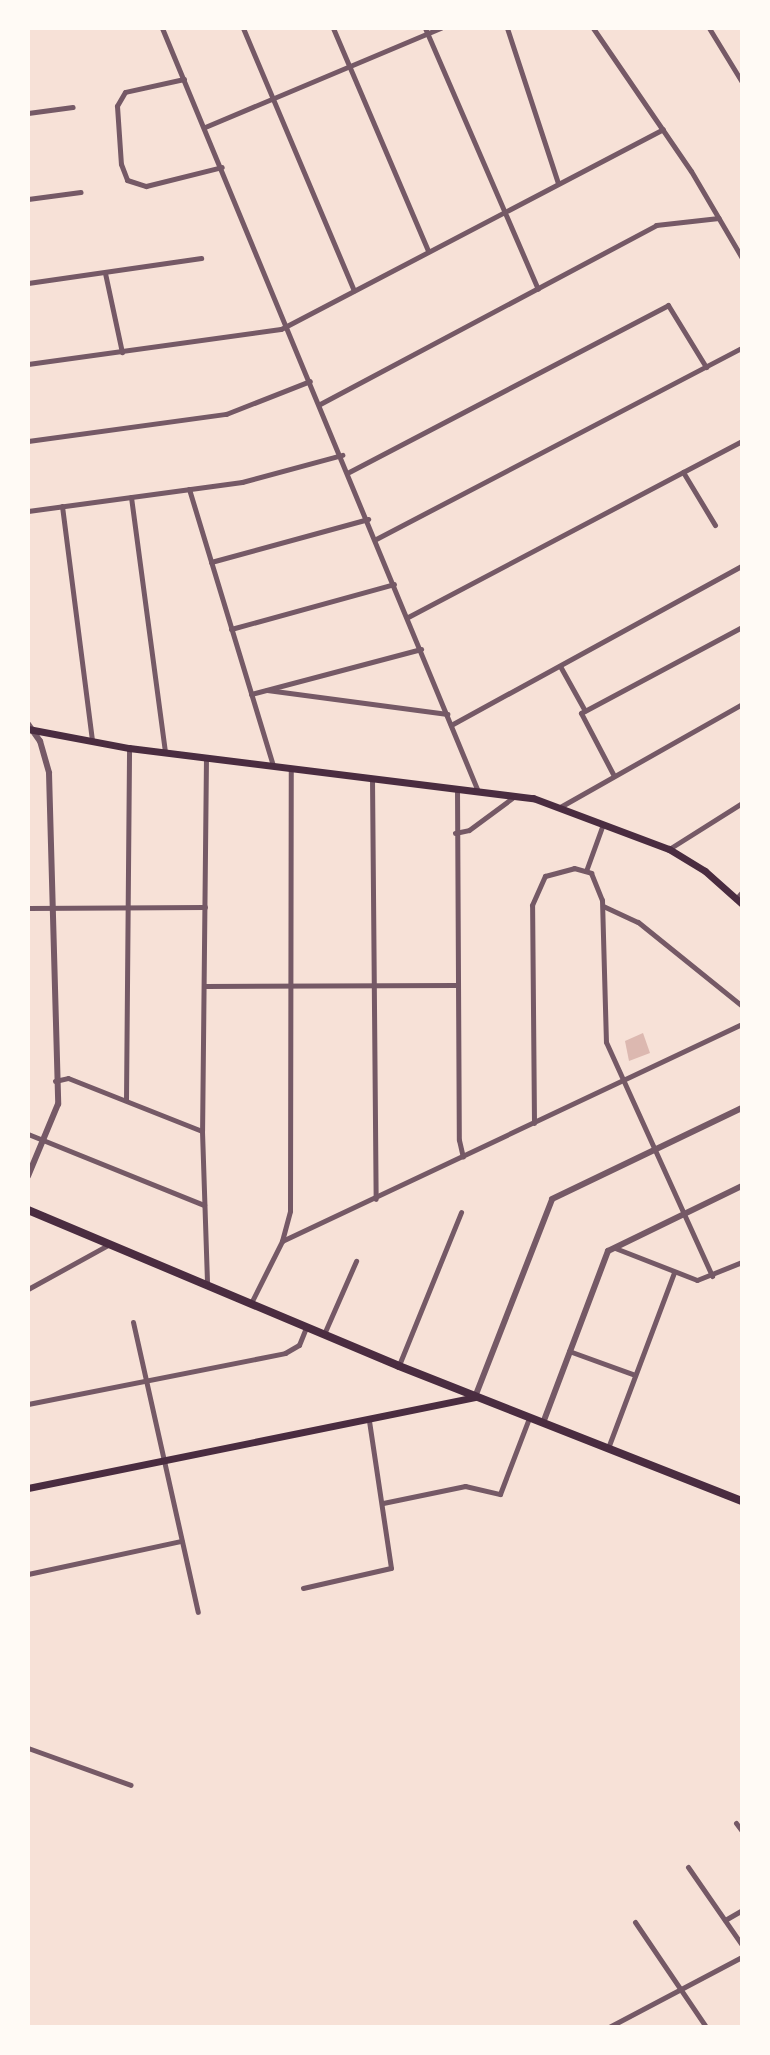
<!DOCTYPE html>
<style>
body{margin:0}
#map{position:relative;width:770px;height:2055px;overflow:hidden;background:#f7e1d7;font-family:Poppins,sans-serif}
div>[style]{position:absolute}
.water>*{inset:0;background:#dcb8b0}
.minor>*{height:5px;margin:-2.5px;padding:0 2.5px;transform-origin:2.5px;border-radius:2.5px;background:#755966}
.tertiary>*{height:6px;margin:-3px;padding:0 3px;transform-origin:3px;border-radius:3px;background:#755966}
.secondary>*{height:7px;margin:-3.5px;padding:0 3.5px;transform-origin:3.5px;border-radius:3.5px;background:#4a2c40}
.primary>*{height:8px;margin:-4px;padding:0 4px;transform-origin:4px;border-radius:4px;background:#4a2c40}
span{translate:-50% -50%;white-space:nowrap;text-align:center;line-height:1.15;-webkit-text-stroke:6px #fffaf5;paint-order:stroke}
.frame{position:absolute;inset:0;border:30px solid #fffaf5;pointer-events:none}
</style>
<div id="map">
<div class="water">
<div style="clip-path:polygon(643px 1033px,650px 1053px,629px 1061px,625px 1041px)"></div>
</div>
<div class="minor">
<div style="left:162px;top:28px;width:824px;rotate:67.51deg"></div>
<div style="left:243px;top:28px;width:285px;rotate:67.1deg"></div>
<div style="left:333px;top:28px;width:242px;rotate:66.9deg"></div>
<div style="left:425px;top:28px;width:284px;rotate:66.6deg"></div>
<div style="left:507px;top:28px;width:163px;rotate:71.8deg"></div>
<div style="left:593px;top:28px;width:173px;rotate:55.6deg"></div>
<div style="left:691px;top:171px;width:101px;rotate:59.6deg"></div>
<div style="left:709px;top:28px;width:63px;rotate:58.6deg"></div>
<div style="left:184px;top:79px;width:60px;rotate:167.6deg"></div>
<div style="left:125px;top:92px;width:16px;rotate:120deg"></div>
<div style="left:117px;top:106px;width:58px;rotate:86.1deg"></div>
<div style="left:121px;top:164px;width:17px;rotate:69deg"></div>
<div style="left:127px;top:180px;width:20px;rotate:18deg"></div>
<div style="left:146px;top:186px;width:78px;rotate:-14deg"></div>
<div style="left:28px;top:113px;width:45px;rotate:-7.6deg"></div>
<div style="left:205px;top:127px;width:256px;rotate:-22.8deg"></div>
<div style="left:28px;top:199px;width:53px;rotate:-7.5deg"></div>
<div style="left:105px;top:273px;width:81px;rotate:77.9deg"></div>
<div style="left:28px;top:283px;width:175px;rotate:-8.2deg"></div>
<div style="left:28px;top:364px;width:255px;rotate:-7.9deg"></div>
<div style="left:281px;top:329px;width:431px;rotate:-27.6deg"></div>
<div style="left:320px;top:404px;width:381px;rotate:-28deg"></div>
<div style="left:656px;top:225px;width:63px;rotate:-6.3deg"></div>
<div style="left:28px;top:441px;width:200px;rotate:-7.8deg"></div>
<div style="left:226px;top:414px;width:90px;rotate:-21.4deg"></div>
<div style="left:349px;top:472px;width:360px;rotate:-27.6deg"></div>
<div style="left:668px;top:305px;width:73px;rotate:58.5deg"></div>
<div style="left:683px;top:472px;width:62px;rotate:58.9deg"></div>
<div style="left:189px;top:489px;width:288px;rotate:73.1deg"></div>
<div style="left:131px;top:497px;width:258px;rotate:82.4deg"></div>
<div style="left:62px;top:506px;width:236px;rotate:82.7deg"></div>
<div style="left:28px;top:511px;width:216px;rotate:-7.7deg"></div>
<div style="left:242px;top:482px;width:104px;rotate:-15.1deg"></div>
<div style="left:376px;top:539px;width:413px;rotate:-27.6deg"></div>
<div style="left:211px;top:562px;width:163px;rotate:-15.3deg"></div>
<div style="left:408px;top:617px;width:378px;rotate:-27.8deg"></div>
<div style="left:231px;top:629px;width:169px;rotate:-15.4deg"></div>
<div style="left:560px;top:666px;width:51px;rotate:60.9deg"></div>
<div style="left:267px;top:690px;width:182px;rotate:7.6deg"></div>
<div style="left:251px;top:694px;width:176px;rotate:-14.8deg"></div>
<div style="left:451px;top:725px;width:332px;rotate:-28.7deg"></div>
<div style="left:206px;top:757px;width:374px;rotate:90.6deg"></div>
<div style="left:202px;top:1131px;width:153px;rotate:88.1deg"></div>
<div style="left:613px;top:774px;width:69px;rotate:-117.7deg"></div>
<div style="left:581px;top:713px;width:183px;rotate:-28.1deg"></div>
<div style="left:372px;top:778px;width:421px;rotate:89.5deg"></div>
<div style="left:457px;top:788px;width:352px;rotate:89.7deg"></div>
<div style="left:459px;top:1140px;width:17px;rotate:77deg"></div>
<div style="left:560px;top:807px;width:209px;rotate:-29.5deg"></div>
<div style="left:455px;top:833px;width:14px;rotate:-12deg"></div>
<div style="left:469px;top:830px;width:57px;rotate:-36.5deg"></div>
<div style="left:669px;top:849px;width:86px;rotate:-32.2deg"></div>
<div style="left:586px;top:871px;width:50px;rotate:-70.1deg"></div>
<div style="left:736px;top:899px;width:9px;rotate:-49deg"></div>
<div style="left:603px;top:906px;width:38px;rotate:25deg"></div>
<div style="left:638px;top:922px;width:134px;rotate:38.9deg"></div>
<div style="left:28px;top:908px;width:177px;rotate:-0.3deg"></div>
<div style="left:205px;top:986px;width:251px;rotate:-0.2deg"></div>
<div style="left:55px;top:1081px;width:13px;rotate:-13deg"></div>
<div style="left:68px;top:1078px;width:144px;rotate:21.6deg"></div>
<div style="left:126px;top:1100px;width:352px;rotate:-89.5deg"></div>
<div style="left:534px;top:1123px;width:218px;rotate:-90.5deg"></div>
<div style="left:532px;top:905px;width:32px;rotate:-66deg"></div>
<div style="left:545px;top:876px;width:30px;rotate:-15deg"></div>
<div style="left:574px;top:868px;width:18px;rotate:16deg"></div>
<div style="left:591px;top:873px;width:29px;rotate:68deg"></div>
<div style="left:602px;top:900px;width:142px;rotate:88.4deg"></div>
<div style="left:606px;top:1042px;width:257px;rotate:65.6deg"></div>
<div style="left:28px;top:1134px;width:190px;rotate:22deg"></div>
<div style="left:282px;top:1241px;width:509px;rotate:-25.26deg"></div>
<div style="left:615px;top:1248px;width:88px;rotate:21.3deg"></div>
<div style="left:697px;top:1280px;width:48px;rotate:-21.8deg"></div>
<div style="left:28px;top:1289px;width:91px;rotate:-28.8deg"></div>
<div style="left:251px;top:1303px;width:69px;rotate:-63.4deg"></div>
<div style="left:282px;top:1241px;width:31px;rotate:-75deg"></div>
<div style="left:290px;top:1211px;width:443px;rotate:-89.9deg"></div>
<div style="left:133px;top:1322px;width:297px;rotate:77.4deg"></div>
<div style="left:324px;top:1334px;width:80px;rotate:-66.3deg"></div>
<div style="left:569px;top:1351px;width:70px;rotate:20deg"></div>
<div style="left:399px;top:1365px;width:165px;rotate:-67.9deg"></div>
<div style="left:28px;top:1404px;width:262px;rotate:-11.2deg"></div>
<div style="left:285px;top:1353px;width:16px;rotate:-30deg"></div>
<div style="left:299px;top:1345px;width:18px;rotate:-68deg"></div>
<div style="left:608px;top:1448px;width:188px;rotate:-69.4deg"></div>
<div style="left:383px;top:1503px;width:84px;rotate:-11.7deg"></div>
<div style="left:465px;top:1486px;width:36px;rotate:13deg"></div>
<div style="left:500px;top:1494px;width:81px;rotate:-69.1deg"></div>
<div style="left:28px;top:1574px;width:157px;rotate:-12.2deg"></div>
<div style="left:303px;top:1588px;width:90px;rotate:-12.8deg"></div>
<div style="left:391px;top:1568px;width:149px;rotate:-98.5deg"></div>
<div style="left:28px;top:1748px;width:109px;rotate:19.8deg"></div>
<div style="left:736px;top:1823px;width:10px;rotate:53deg"></div>
<div style="left:688px;top:1867px;width:95px;rotate:55.3deg"></div>
<div style="left:725px;top:1920px;width:20px;rotate:-30deg"></div>
<div style="left:635px;top:1922px;width:127px;rotate:55.9deg"></div>
<div style="left:609px;top:2027px;width:150px;rotate:-27.8deg"></div>
</div>
<div class="tertiary">
<div style="left:28px;top:724px;width:21px;rotate:55deg"></div>
<div style="left:40px;top:741px;width:33px;rotate:74deg"></div>
<div style="left:49px;top:773px;width:331px;rotate:88.4deg"></div>
<div style="left:58px;top:1104px;width:78px;rotate:112.6deg"></div>
<div style="left:475px;top:1397px;width:212px;rotate:-68.7deg"></div>
<div style="left:552px;top:1199px;width:211px;rotate:-25.6deg"></div>
<div style="left:543px;top:1423px;width:184px;rotate:-69.3deg"></div>
<div style="left:608px;top:1251px;width:149px;rotate:-25.9deg"></div>
</div>
<div class="secondary">
<div style="left:28px;top:729px;width:103px;rotate:10.7deg"></div>
<div style="left:129px;top:748px;width:407px;rotate:7.1deg"></div>
<div style="left:533px;top:798px;width:145px;rotate:20.6deg"></div>
<div style="left:669px;top:849px;width:42px;rotate:31.4deg"></div>
<div style="left:705px;top:871px;width:50px;rotate:41.7deg"></div>
<div style="left:28px;top:1488px;width:456px;rotate:-11.5deg"></div>
</div>
<div class="primary">
<div style="left:28px;top:1210px;width:402px;rotate:22.8deg"></div>
<div style="left:399px;top:1366px;width:369px;rotate:21.5deg"></div>
</div>
<div class="frame"></div>
</div>
